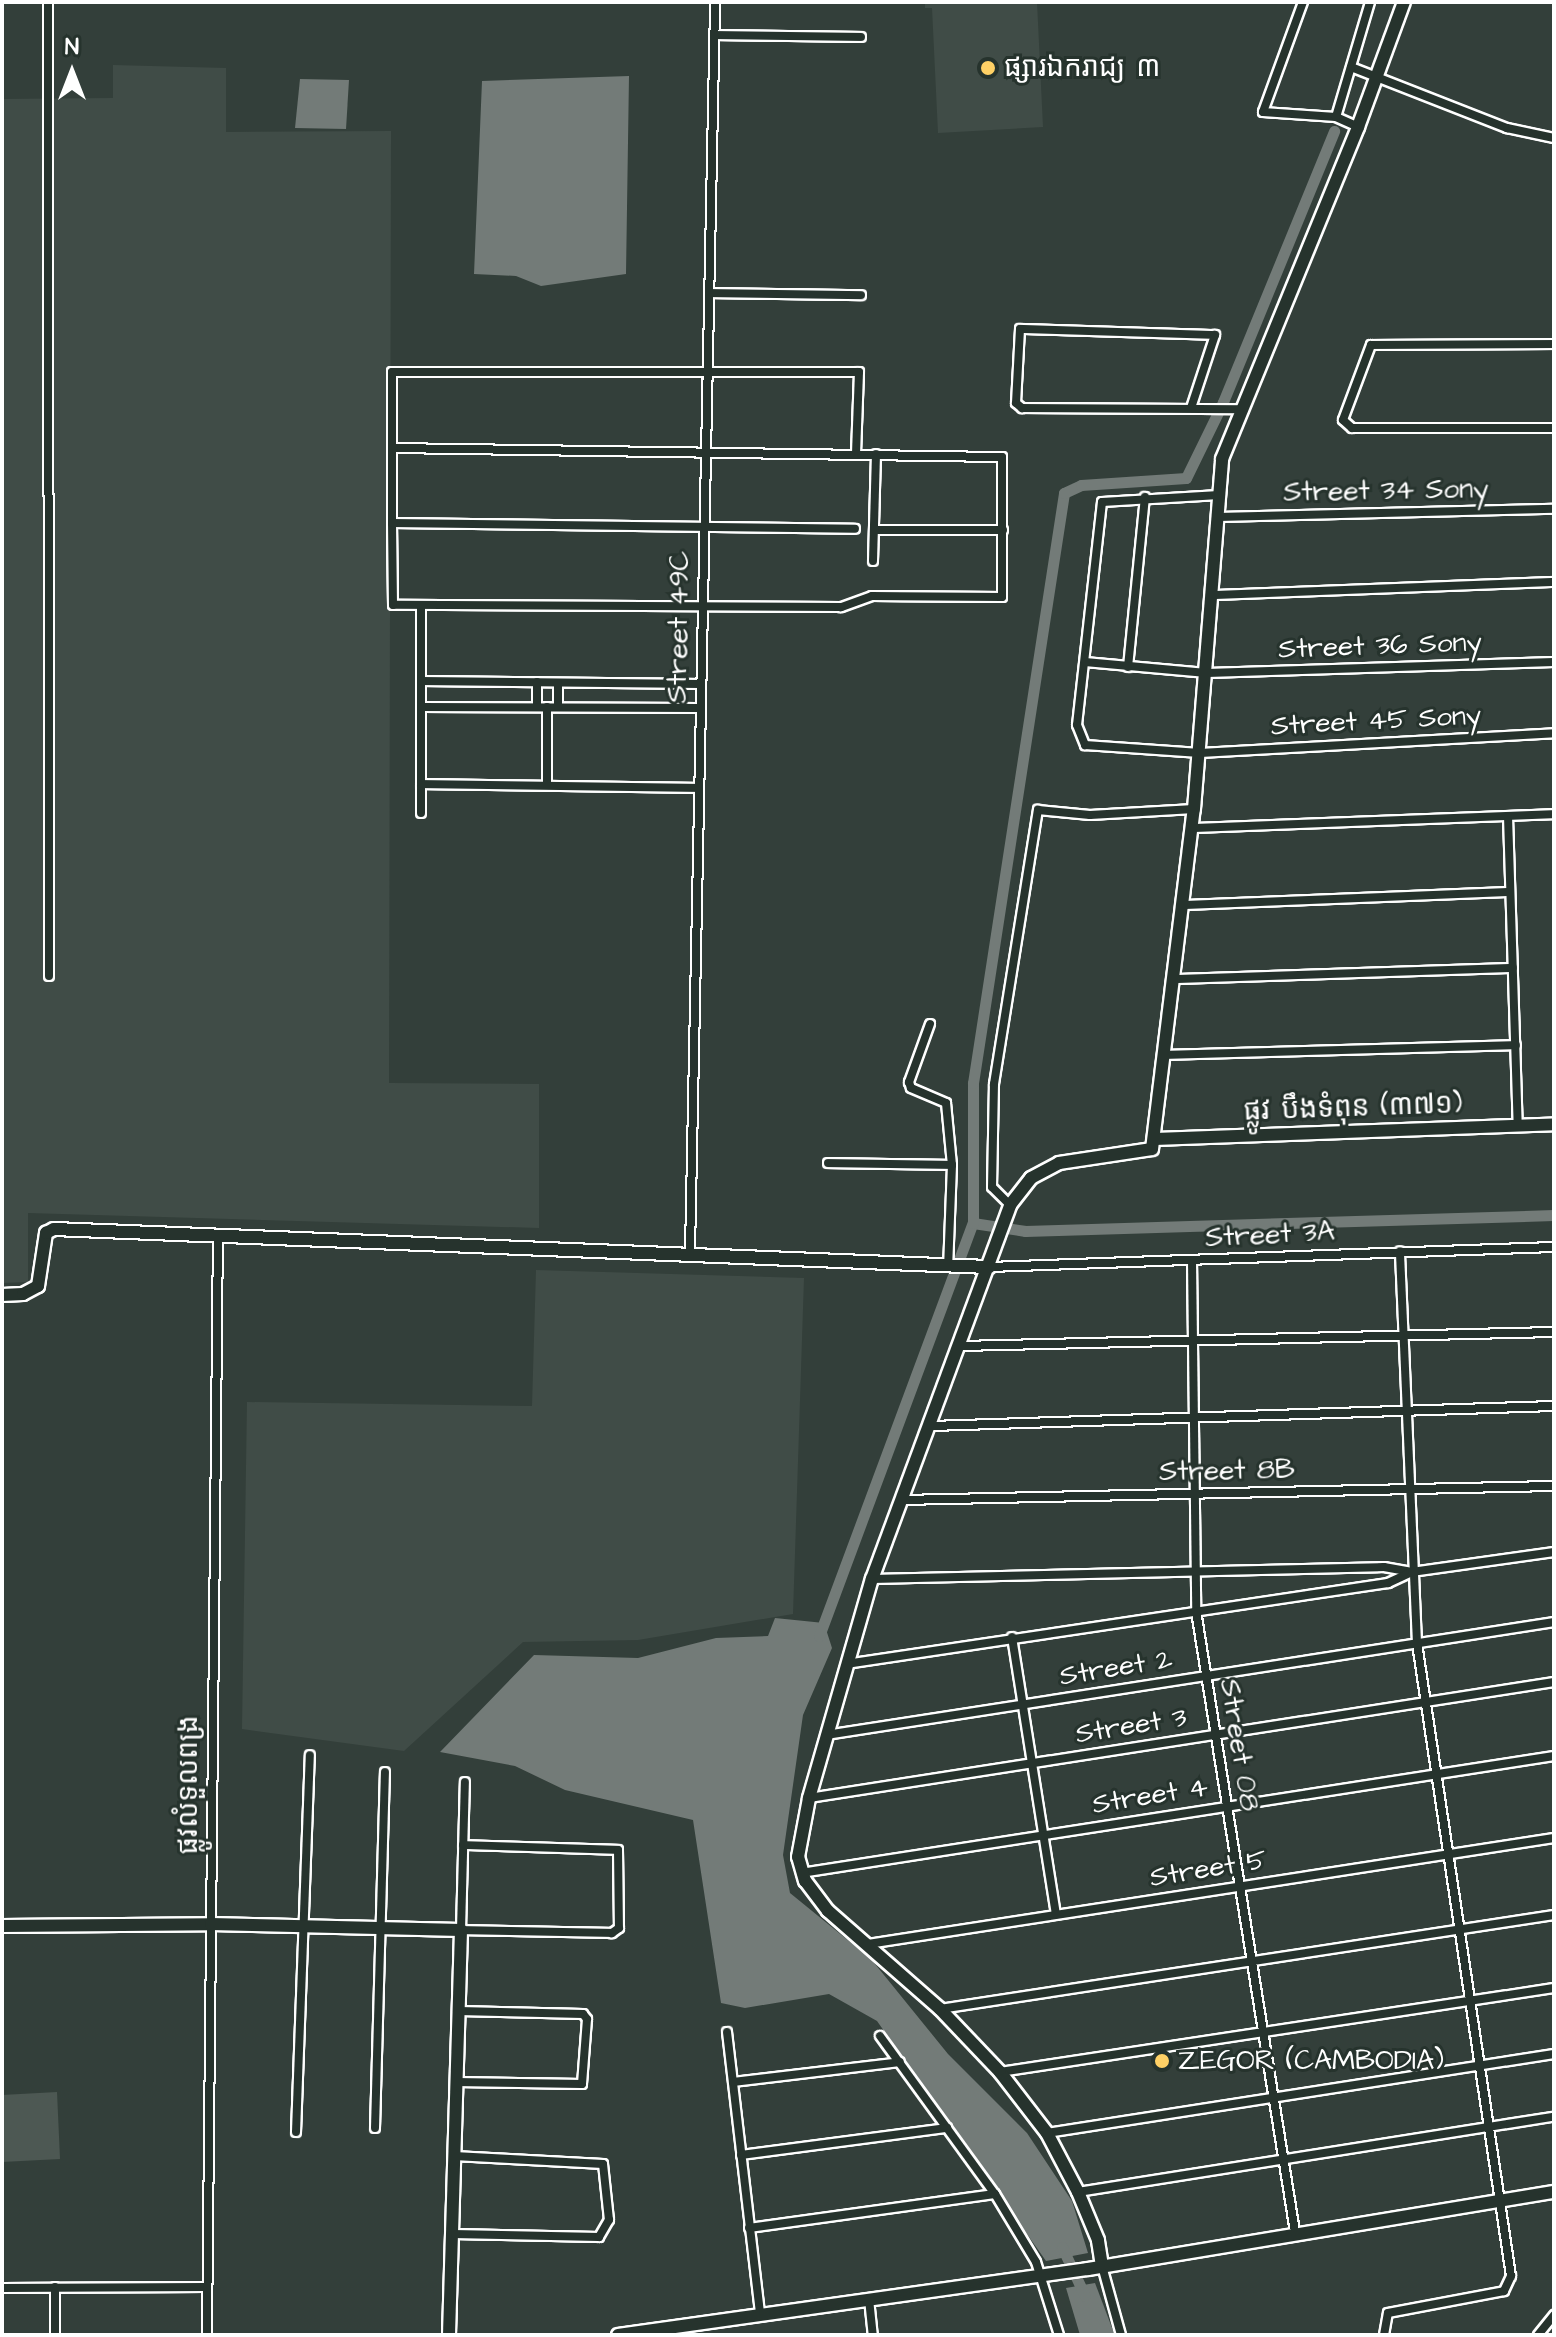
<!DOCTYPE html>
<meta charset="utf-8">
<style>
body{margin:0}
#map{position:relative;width:1556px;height:2337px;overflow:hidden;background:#333f3a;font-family:"Architects Daughter","Noto Sans Khmer",sans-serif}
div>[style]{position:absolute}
.built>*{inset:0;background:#404c47}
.green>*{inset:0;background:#4d5853}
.water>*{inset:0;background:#737b78}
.canal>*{height:11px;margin:-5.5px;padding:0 5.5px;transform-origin:5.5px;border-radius:5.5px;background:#737b78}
.roads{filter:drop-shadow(2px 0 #fff) drop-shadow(-2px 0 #fff) drop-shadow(0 2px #fff) drop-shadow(0 -2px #fff)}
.street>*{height:8px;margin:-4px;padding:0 4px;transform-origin:4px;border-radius:4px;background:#26332d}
.secondary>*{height:12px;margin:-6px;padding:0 6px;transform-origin:6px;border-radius:6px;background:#26332d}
.dots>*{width:22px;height:22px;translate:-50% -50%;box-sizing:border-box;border:4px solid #26332d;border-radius:50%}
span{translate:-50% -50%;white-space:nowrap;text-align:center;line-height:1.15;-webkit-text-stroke:6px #26332d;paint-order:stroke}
.poi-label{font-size:28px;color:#fff}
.left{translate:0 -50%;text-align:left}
.street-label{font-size:28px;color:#fff}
.frame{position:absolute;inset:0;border:4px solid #fff;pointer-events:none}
.north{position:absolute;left:32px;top:32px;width:80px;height:80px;-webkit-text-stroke:6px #26332d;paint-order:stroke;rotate:0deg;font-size:22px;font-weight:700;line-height:32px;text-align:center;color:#fff}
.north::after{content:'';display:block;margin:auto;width:28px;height:36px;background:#fff;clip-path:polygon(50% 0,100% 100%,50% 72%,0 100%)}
</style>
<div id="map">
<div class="built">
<div style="clip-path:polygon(925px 2px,1037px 2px,1043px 127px,938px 133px,932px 8px,925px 8px)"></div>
<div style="clip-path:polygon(113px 65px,226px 68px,226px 132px,391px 131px,389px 1083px,539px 1084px,539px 1228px,28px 1213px,28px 1282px,2px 1283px,2px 99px,113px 98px)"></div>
<div style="clip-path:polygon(536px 1270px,804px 1278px,793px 1614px,638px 1640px,523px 1642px,404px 1751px,242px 1729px,247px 1402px,532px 1406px)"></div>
</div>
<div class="green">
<div style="clip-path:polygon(57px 2092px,60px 2159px,2px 2162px,2px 2095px)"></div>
</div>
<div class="water">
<div style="clip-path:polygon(629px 76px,626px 274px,541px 286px,516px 276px,474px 274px,482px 81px)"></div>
<div style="clip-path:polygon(300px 79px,349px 80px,346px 129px,295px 128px)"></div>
<div style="clip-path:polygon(775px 1618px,824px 1623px,832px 1648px,803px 1715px,783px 1855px,790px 1893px,871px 1959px,948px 2054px,1027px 2133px,1072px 2201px,1088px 2253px,1046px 2261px,877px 2021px,829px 1994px,745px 2008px,721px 2003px,693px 1820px,565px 1790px,515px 1766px,440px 1752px,534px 1655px,638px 1658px,716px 1638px,768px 1636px)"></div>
<div style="clip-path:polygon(1095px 2283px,1114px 2333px,1114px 2335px,1080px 2335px,1066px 2288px)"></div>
</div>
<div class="canal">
<div style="left:973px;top:1223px;width:53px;rotate:8.7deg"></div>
<div style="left:1025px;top:1231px;width:529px;rotate:-1.73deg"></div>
<div style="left:819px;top:1636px;width:441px;rotate:-69.6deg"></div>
<div style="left:973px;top:1223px;width:140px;rotate:-90deg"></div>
<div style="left:973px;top:1083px;width:597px;rotate:-81.23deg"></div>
<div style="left:1064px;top:493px;width:19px;rotate:-25deg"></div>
<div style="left:1081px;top:485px;width:105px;rotate:-3.8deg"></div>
<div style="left:1186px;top:478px;width:85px;rotate:-64deg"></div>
<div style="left:1223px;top:402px;width:293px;rotate:-67.7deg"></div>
<div style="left:1062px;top:2247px;width:54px;rotate:64.9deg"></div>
</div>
<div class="roads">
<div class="street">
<div style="left:48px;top:2px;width:974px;rotate:89.94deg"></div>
<div style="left:1303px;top:2px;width:117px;rotate:110deg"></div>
<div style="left:1263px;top:112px;width:73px;rotate:3.9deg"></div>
<div style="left:1336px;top:117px;width:24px;rotate:24deg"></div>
<div style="left:716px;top:35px;width:145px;rotate:0.8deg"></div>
<div style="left:1351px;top:67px;width:168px;rotate:21.4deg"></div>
<div style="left:1507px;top:128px;width:48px;rotate:12deg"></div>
<div style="left:1336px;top:117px;width:120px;rotate:-73.5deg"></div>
<div style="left:710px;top:293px;width:151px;rotate:0.8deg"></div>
<div style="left:1554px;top:344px;width:183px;rotate:179.7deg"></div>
<div style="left:1371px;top:345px;width:80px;rotate:110.5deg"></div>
<div style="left:1343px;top:420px;width:12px;rotate:42deg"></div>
<div style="left:1352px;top:428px;width:202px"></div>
<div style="left:1191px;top:408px;width:77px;rotate:-71.8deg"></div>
<div style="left:1215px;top:335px;width:195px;rotate:-178.2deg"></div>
<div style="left:1020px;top:329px;width:74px;rotate:93.1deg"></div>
<div style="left:1016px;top:403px;width:8px;rotate:40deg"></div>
<div style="left:1022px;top:408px;width:218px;rotate:0.3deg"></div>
<div style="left:392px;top:448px;width:610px;rotate:0.85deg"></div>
<div style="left:1002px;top:457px;width:140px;rotate:90deg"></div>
<div style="left:1002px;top:597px;width:130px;rotate:-179.6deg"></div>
<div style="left:872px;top:596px;width:33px;rotate:160deg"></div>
<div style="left:841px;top:607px;width:448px;rotate:-179.7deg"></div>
<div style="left:393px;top:605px;width:82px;rotate:-90.7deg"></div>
<div style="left:392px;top:523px;width:151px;rotate:-90deg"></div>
<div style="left:392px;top:372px;width:467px"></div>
<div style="left:859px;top:372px;width:82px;rotate:92.1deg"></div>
<div style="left:1219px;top:495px;width:117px;rotate:176.6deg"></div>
<div style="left:1102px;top:502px;width:224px;rotate:96.4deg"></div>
<div style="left:1077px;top:725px;width:22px;rotate:68deg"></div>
<div style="left:1085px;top:745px;width:115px;rotate:4deg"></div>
<div style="left:1200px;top:753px;width:355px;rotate:-3.2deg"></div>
<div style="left:1218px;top:517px;width:336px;rotate:-1.4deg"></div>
<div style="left:392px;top:523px;width:463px;rotate:0.7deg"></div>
<div style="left:875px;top:530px;width:128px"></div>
<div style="left:873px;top:561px;width:107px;rotate:-88.4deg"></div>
<div style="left:1213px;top:595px;width:341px;rotate:-2.2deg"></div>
<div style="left:421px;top:605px;width:208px;rotate:90deg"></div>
<div style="left:1085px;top:662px;width:122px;rotate:5.2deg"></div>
<div style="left:1207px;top:673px;width:347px;rotate:-1.8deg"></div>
<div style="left:1128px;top:667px;width:171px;rotate:-84.3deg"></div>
<div style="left:421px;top:681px;width:279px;rotate:0.6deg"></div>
<div style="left:537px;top:682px;width:25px;rotate:90deg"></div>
<div style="left:421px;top:707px;width:279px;rotate:0.2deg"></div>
<div style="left:547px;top:707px;width:78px;rotate:90deg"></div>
<div style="left:558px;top:707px;width:24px;rotate:-90deg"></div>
<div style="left:421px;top:784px;width:278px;rotate:0.8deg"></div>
<div style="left:1508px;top:816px;width:310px;rotate:88.2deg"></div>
<div style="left:1192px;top:828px;width:362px;rotate:-2.2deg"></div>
<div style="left:1183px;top:905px;width:327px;rotate:-2.3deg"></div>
<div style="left:1174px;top:979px;width:339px;rotate:-1.9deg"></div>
<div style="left:930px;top:1024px;width:62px;rotate:109.9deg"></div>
<div style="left:909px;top:1082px;width:6px;rotate:72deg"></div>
<div style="left:911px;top:1088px;width:38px;rotate:23deg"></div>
<div style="left:946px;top:1103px;width:62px;rotate:84.5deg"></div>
<div style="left:1166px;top:1055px;width:350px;rotate:-1.6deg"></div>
<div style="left:828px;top:1163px;width:124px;rotate:0.9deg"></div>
<div style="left:952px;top:1165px;width:102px;rotate:92.2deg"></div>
<div style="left:1010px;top:1205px;width:25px;rotate:-135deg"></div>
<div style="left:992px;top:1187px;width:103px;rotate:-88.9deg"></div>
<div style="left:994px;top:1084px;width:278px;rotate:-80.9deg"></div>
<div style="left:1038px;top:810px;width:52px;rotate:5.5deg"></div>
<div style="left:1090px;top:815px;width:104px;rotate:-3.3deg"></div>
<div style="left:690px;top:1252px;width:1250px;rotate:-88.85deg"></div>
<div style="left:1192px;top:1261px;width:350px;rotate:89.3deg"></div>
<div style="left:1196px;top:1611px;width:629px;rotate:80.94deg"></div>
<div style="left:989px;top:1267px;width:565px;rotate:-2.03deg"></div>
<div style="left:960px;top:1346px;width:594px;rotate:-1.35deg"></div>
<div style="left:931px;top:1426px;width:623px;rotate:-1.84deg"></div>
<div style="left:901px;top:1500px;width:653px;rotate:-1.23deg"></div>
<div style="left:872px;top:1579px;width:512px;rotate:-1.34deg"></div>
<div style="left:1384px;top:1567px;width:27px;rotate:10deg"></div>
<div style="left:1012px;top:1637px;width:281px;rotate:81deg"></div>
<div style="left:846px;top:1664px;width:548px;rotate:-8.5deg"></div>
<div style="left:1388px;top:1583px;width:26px;rotate:-25deg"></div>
<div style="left:1412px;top:1572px;width:143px;rotate:-8deg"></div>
<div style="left:826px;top:1735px;width:737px;rotate:-8.82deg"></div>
<div style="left:809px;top:1798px;width:754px;rotate:-8.85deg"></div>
<div style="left:463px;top:1845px;width:155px;rotate:1.8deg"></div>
<div style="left:618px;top:1850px;width:78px;rotate:89.3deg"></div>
<div style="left:619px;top:1928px;width:9px;rotate:144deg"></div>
<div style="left:612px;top:1933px;width:151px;rotate:-178.9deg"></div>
<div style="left:461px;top:1930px;width:148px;rotate:-88.5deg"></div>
<div style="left:801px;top:1873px;width:762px;rotate:-8.83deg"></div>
<div style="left:868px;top:1944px;width:694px;rotate:-8.78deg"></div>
<div style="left:940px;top:2009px;width:621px;rotate:-8.7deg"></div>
<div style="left:727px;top:2032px;width:285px;rotate:83.3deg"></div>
<div style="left:880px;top:2036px;width:195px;rotate:54deg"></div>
<div style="left:995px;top:2194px;width:79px;rotate:58.9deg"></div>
<div style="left:1036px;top:2262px;width:77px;rotate:72.5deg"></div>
<div style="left:1000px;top:2072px;width:560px;rotate:-8.62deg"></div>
<div style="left:456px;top:2082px;width:126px;rotate:0.9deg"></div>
<div style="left:582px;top:2084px;width:65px;rotate:-85.6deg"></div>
<div style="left:587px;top:2019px;width:6px;rotate:-129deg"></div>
<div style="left:583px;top:2014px;width:124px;rotate:-178.6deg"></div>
<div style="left:733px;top:2082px;width:168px;rotate:-6.8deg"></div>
<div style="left:375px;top:2128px;width:356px;rotate:-88.4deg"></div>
<div style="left:296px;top:2132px;width:377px;rotate:-87.9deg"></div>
<div style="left:1047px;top:2133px;width:513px;rotate:-8.86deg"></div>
<div style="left:741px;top:2155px;width:208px;rotate:-7.5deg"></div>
<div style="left:1078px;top:2192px;width:482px;rotate:-9deg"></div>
<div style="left:749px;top:2228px;width:248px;rotate:-7.9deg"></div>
<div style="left:453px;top:2234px;width:146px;rotate:1.2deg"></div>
<div style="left:599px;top:2237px;width:20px;rotate:-60deg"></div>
<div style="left:609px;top:2220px;width:56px;rotate:-96.1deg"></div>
<div style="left:603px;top:2164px;width:149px;rotate:-176.9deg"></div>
<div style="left:1102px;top:2266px;width:72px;rotate:74.6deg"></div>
<div style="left:2px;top:2288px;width:204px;rotate:-0.3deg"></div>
<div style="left:869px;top:2299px;width:36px;rotate:84deg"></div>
<div style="left:55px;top:2335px;width:48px;rotate:-90deg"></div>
<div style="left:207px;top:2335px;width:1100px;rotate:-89.43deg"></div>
<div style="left:1384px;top:2335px;width:22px;rotate:-80deg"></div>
<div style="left:1388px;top:2313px;width:118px;rotate:-10.7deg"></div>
<div style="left:1504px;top:2291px;width:17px;rotate:-65deg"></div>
<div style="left:1511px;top:2276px;width:640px;rotate:-98.45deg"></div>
<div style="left:1417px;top:1643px;width:392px;rotate:-92.5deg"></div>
<div style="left:1538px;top:2335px;width:26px;rotate:-51deg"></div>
</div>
<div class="secondary">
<div style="left:1154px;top:1139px;width:400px;rotate:-2.1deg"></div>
<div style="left:2px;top:1295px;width:21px;rotate:-3deg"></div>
<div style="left:23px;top:1294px;width:17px;rotate:-28deg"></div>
<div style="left:38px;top:1286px;width:54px;rotate:-81.4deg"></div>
<div style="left:46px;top:1233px;width:9px;rotate:-27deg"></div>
<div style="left:54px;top:1229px;width:936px;rotate:2.33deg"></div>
<div style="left:2px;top:1926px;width:209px;rotate:-0.5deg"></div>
<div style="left:211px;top:1924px;width:250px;rotate:1.4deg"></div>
<div style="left:461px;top:1930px;width:405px;rotate:91.7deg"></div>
<div style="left:1102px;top:2266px;width:26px;rotate:-99deg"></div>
<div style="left:1098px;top:2240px;width:52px;rotate:-112.6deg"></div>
<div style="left:1078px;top:2192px;width:67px;rotate:-117.7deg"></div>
<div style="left:1047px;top:2133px;width:77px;rotate:-127.6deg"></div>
<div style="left:1000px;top:2072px;width:87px;rotate:-133.6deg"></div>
<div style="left:940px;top:2009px;width:149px;rotate:-138.8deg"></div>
<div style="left:828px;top:1911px;width:38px;rotate:-127deg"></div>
<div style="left:805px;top:1881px;width:25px;rotate:-106deg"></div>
<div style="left:798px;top:1857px;width:60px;rotate:-79.4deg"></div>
<div style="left:809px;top:1798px;width:228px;rotate:-74deg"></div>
<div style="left:872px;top:1579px;width:399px;rotate:-69.7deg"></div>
<div style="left:1010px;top:1205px;width:34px;rotate:-52deg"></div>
<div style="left:1031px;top:1178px;width:32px;rotate:-28deg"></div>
<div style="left:1059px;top:1163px;width:94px;rotate:-8.6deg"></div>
<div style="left:1152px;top:1149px;width:343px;rotate:-83deg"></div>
<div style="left:1194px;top:809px;width:351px;rotate:-85.4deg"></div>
<div style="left:1222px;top:459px;width:359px;rotate:-67.7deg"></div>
<div style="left:1358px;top:127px;width:133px;rotate:-69.8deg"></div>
<div style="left:618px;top:2335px;width:475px;rotate:-8deg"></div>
<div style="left:1088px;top:2269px;width:472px;rotate:-9.4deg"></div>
</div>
</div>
<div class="dots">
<div style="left:988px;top:68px;background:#ffd166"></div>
<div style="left:1162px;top:2061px;background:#ffd166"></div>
</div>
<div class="poi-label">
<span class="left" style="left:1004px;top:68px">ផ្សារឯករាជ្យ ៣</span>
<span class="left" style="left:1178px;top:2061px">ZEGOR (CAMBODIA)</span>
</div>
<div class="street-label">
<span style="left:1386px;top:491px;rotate:-1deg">Street 34 Sony</span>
<span style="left:679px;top:627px;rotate:-89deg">Street 49C</span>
<span style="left:1380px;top:646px;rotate:-2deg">Street 36 Sony</span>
<span style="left:1376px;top:721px;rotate:-3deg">Street 45 Sony</span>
<span style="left:1353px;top:1108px;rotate:-2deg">ផ្លូវ បឹងទំពុន (៣៧១)</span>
<span style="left:1270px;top:1235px;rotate:-3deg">Street 3A</span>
<span style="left:1227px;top:1471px;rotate:-1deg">Street 8B</span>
<span style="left:1116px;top:1668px;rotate:-9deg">Street 2</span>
<span style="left:1131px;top:1726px;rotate:-9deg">Street 3</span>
<span style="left:1239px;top:1745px;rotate:81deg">Street 08</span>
<span style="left:189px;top:1785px;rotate:-90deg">ផ្លូវលំទួលពង្រ</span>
<span style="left:1150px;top:1796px;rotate:-9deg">Street 4</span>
<span style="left:1208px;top:1869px;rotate:-9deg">Street 5</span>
</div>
<div class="frame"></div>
<div class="north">N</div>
</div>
